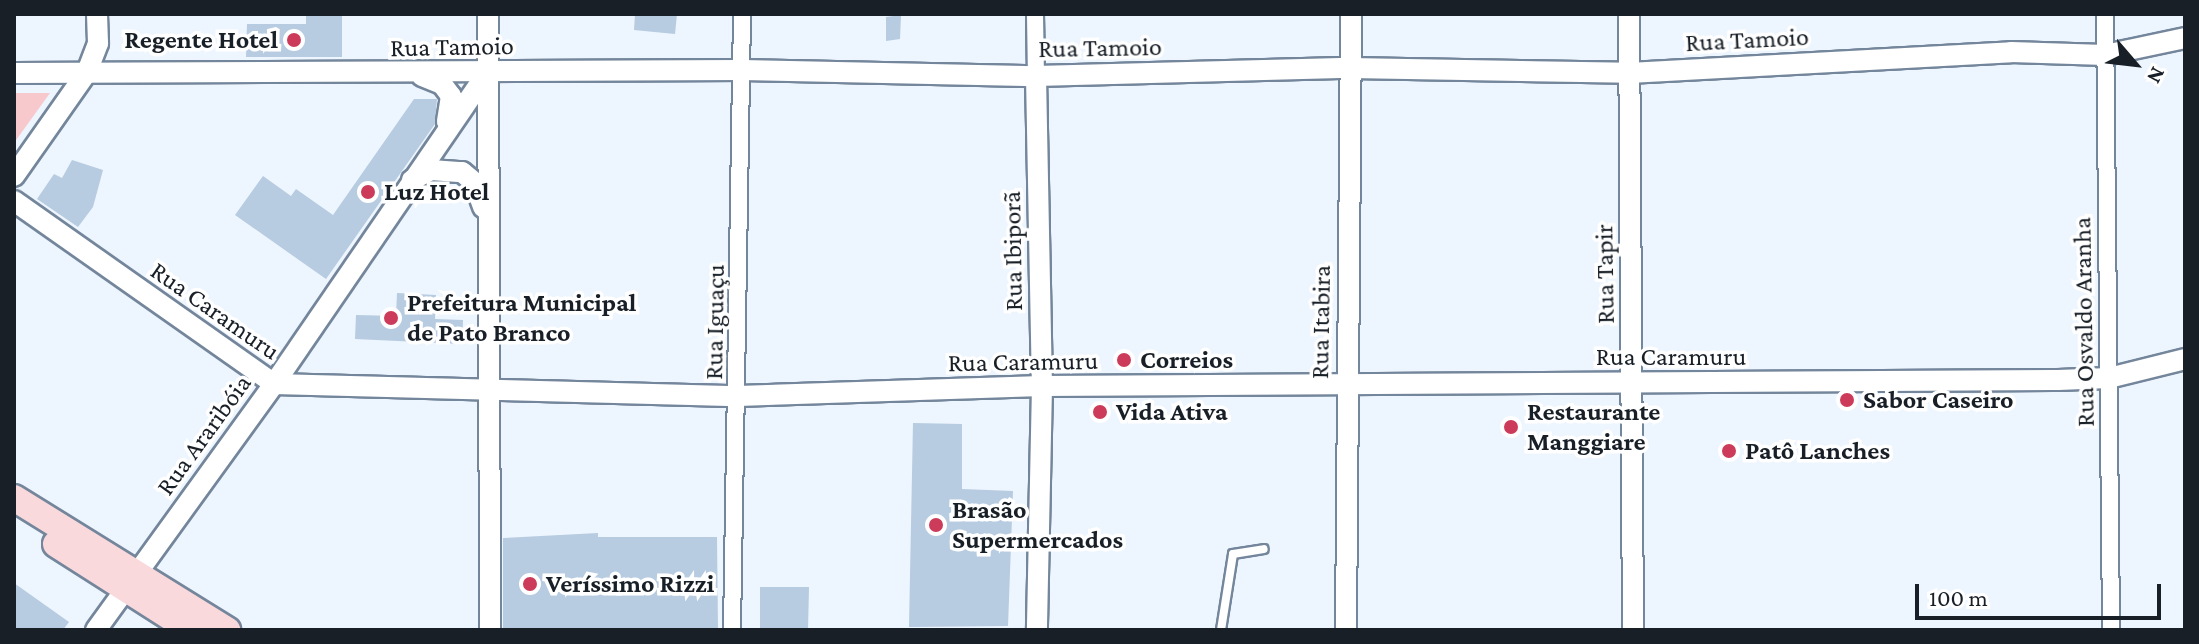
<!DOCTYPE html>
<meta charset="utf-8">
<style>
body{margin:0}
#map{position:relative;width:2199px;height:644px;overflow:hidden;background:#edf5fe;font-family:"Crimson Pro",serif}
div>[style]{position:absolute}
.green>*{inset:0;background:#f7c9cd}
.building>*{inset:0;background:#b7cbe1}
.roads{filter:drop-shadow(2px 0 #74869b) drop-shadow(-2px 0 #74869b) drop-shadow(0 2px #74869b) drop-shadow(0 -2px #74869b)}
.service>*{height:8px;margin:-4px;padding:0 4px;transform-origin:4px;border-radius:4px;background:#fff}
.minor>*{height:16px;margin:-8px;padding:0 8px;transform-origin:8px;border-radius:8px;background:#fff}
.tertiary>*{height:20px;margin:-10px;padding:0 10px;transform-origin:10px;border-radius:10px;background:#fff}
.primary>*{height:26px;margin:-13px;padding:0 13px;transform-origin:13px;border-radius:13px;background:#fad9dc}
.dots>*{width:22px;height:22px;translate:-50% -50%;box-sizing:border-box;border:4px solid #fff;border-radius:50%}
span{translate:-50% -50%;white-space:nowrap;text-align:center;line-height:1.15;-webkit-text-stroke:7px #fff;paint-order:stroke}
.poi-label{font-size:26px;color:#181f27;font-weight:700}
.right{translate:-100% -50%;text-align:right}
.left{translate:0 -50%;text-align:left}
.street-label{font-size:26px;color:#181f27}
.frame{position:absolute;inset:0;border:16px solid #181f27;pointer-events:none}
.north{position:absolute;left:2095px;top:24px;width:80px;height:80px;-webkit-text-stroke:6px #fff;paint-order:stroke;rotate:118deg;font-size:22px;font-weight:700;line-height:32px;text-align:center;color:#181f27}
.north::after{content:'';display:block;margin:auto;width:28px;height:36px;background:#181f27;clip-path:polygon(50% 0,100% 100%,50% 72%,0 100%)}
.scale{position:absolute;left:1915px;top:584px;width:246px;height:36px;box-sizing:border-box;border:4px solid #181f27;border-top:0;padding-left:10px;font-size:24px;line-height:28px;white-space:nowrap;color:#181f27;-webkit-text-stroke:6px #fff;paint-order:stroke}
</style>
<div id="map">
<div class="green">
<div style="clip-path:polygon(14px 93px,50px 93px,14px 143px)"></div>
</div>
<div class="building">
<div style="clip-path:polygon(306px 14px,342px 14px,342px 57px,246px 57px,247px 24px,306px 24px)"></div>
<div style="clip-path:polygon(635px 14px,677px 14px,675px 34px,634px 30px)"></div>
<div style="clip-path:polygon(901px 15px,900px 39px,886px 41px,886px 17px)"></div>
<div style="clip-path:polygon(414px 99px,437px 99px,435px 124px,326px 279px,235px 215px,263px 176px,291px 196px,296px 189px,333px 215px)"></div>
<div style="clip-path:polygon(72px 160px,103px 170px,93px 207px,78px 227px,37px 199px,54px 174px,62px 178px)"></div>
<div style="clip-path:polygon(397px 293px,436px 295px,435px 319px,463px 320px,462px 344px,355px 339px,356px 315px,396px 316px)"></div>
<div style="clip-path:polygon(913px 423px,962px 424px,962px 489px,1013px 491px,1008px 626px,909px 627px)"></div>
<div style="clip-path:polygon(598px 533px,598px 537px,717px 537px,718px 630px,503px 630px,503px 538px)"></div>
<div style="clip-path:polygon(14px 583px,69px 622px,63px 630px,14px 630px)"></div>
<div style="clip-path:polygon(760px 587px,809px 587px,808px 630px,760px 630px)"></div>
</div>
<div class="roads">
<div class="service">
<div style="left:1221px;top:630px;width:77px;rotate:-81deg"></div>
<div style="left:1233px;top:554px;width:31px;rotate:-9deg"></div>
</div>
<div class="minor">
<div style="left:1035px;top:14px;width:62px;rotate:89.1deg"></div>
<div style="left:2105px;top:14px;width:616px;rotate:89.44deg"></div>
<div style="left:732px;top:630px;width:616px;rotate:-89.07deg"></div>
</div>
<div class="tertiary">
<div style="left:488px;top:14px;width:616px;rotate:89.81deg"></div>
<div style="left:1629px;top:14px;width:616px;rotate:89.63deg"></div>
<div style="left:14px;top:73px;width:728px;rotate:-0.24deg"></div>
<div style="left:742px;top:70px;width:294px;rotate:1.2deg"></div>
<div style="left:1036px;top:76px;width:314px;rotate:-1.5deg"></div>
<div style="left:1350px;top:68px;width:279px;rotate:1deg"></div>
<div style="left:1629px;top:73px;width:383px;rotate:-3.1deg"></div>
<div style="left:2011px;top:52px;width:94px;rotate:1.8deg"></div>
<div style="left:2105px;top:55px;width:82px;rotate:-12deg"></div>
<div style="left:422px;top:76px;width:22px;rotate:22deg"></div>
<div style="left:442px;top:84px;width:15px;rotate:53deg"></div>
<div style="left:451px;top:96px;width:26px;rotate:99deg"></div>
<div style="left:1036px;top:76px;width:310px;rotate:88.9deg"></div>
<div style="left:1042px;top:386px;width:244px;rotate:91.2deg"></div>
<div style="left:14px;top:176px;width:127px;rotate:-54.9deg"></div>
<div style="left:87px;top:72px;width:31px;rotate:-69deg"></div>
<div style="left:98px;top:43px;width:29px;rotate:-92deg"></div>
<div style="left:412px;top:180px;width:21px;rotate:-28deg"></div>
<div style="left:431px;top:170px;width:31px;rotate:4deg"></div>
<div style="left:462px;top:172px;width:16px;rotate:40deg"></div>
<div style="left:474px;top:182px;width:27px;rotate:70deg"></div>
<div style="left:14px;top:201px;width:318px;rotate:35.1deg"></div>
<div style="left:274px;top:384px;width:464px;rotate:1.5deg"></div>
<div style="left:738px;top:396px;width:304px;rotate:-1.9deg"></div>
<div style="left:1042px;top:386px;width:1016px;rotate:-0.34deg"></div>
<div style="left:2058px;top:380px;width:51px;rotate:-2.2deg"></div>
<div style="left:2109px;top:378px;width:78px;rotate:-14deg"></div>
<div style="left:96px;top:630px;width:304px;rotate:-54.1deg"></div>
<div style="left:274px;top:384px;width:379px;rotate:-55.6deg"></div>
<div style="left:1346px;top:630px;width:616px;rotate:-89.53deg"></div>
</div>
<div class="primary">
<div style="left:14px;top:498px;width:251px;rotate:31.8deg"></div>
<div style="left:56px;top:544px;width:160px;rotate:32.5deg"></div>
</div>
</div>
<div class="dots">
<div style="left:294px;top:40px;background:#cc3c5a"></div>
<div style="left:368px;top:192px;background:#cc3c5a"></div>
<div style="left:391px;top:318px;background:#cc3c5a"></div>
<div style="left:1124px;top:360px;background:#cc3c5a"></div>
<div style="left:1847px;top:400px;background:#cc3c5a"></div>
<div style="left:1100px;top:412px;background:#cc3c5a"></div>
<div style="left:1511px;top:427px;background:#cc3c5a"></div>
<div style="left:1729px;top:451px;background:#cc3c5a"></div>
<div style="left:936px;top:525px;background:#cc3c5a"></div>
<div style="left:530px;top:584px;background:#cc3c5a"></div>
</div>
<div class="poi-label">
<span class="right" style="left:278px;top:40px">Regente Hotel</span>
<span class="left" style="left:384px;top:192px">Luz Hotel</span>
<span class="left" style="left:407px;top:318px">Prefeitura Municipal<br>de Pato Branco</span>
<span class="left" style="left:1140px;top:360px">Correios</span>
<span class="left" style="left:1863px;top:400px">Sabor Caseiro</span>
<span class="left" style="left:1116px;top:412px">Vida Ativa</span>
<span class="left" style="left:1527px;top:427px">Restaurante<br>Manggiare</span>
<span class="left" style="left:1745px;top:451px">Patô Lanches</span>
<span class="left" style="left:952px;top:525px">Brasão<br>Supermercados</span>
<span class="left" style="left:546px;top:584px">Veríssimo Rizzi</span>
</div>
<div class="street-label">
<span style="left:1747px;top:40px;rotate:-3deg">Rua Tamoio</span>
<span style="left:452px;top:47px;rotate:-1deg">Rua Tamoio</span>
<span style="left:1100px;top:48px;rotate:-1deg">Rua Tamoio</span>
<span style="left:1013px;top:251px;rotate:-91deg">Rua Ibiporã</span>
<span style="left:1605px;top:274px;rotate:-91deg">Rua Tapir</span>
<span style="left:215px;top:311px;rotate:35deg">Rua Caramuru</span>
<span style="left:715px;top:322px;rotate:-89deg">Rua Iguaçu</span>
<span style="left:1321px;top:322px;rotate:-89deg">Rua Itabira</span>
<span style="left:2084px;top:322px;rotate:-91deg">Rua Osvaldo Aranha</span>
<span style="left:1671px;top:357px">Rua Caramuru</span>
<span style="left:1023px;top:362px;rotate:-1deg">Rua Caramuru</span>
<span style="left:204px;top:435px;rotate:-54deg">Rua Araribóia</span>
</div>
<div class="frame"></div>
<div class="north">N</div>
<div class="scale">100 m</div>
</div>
